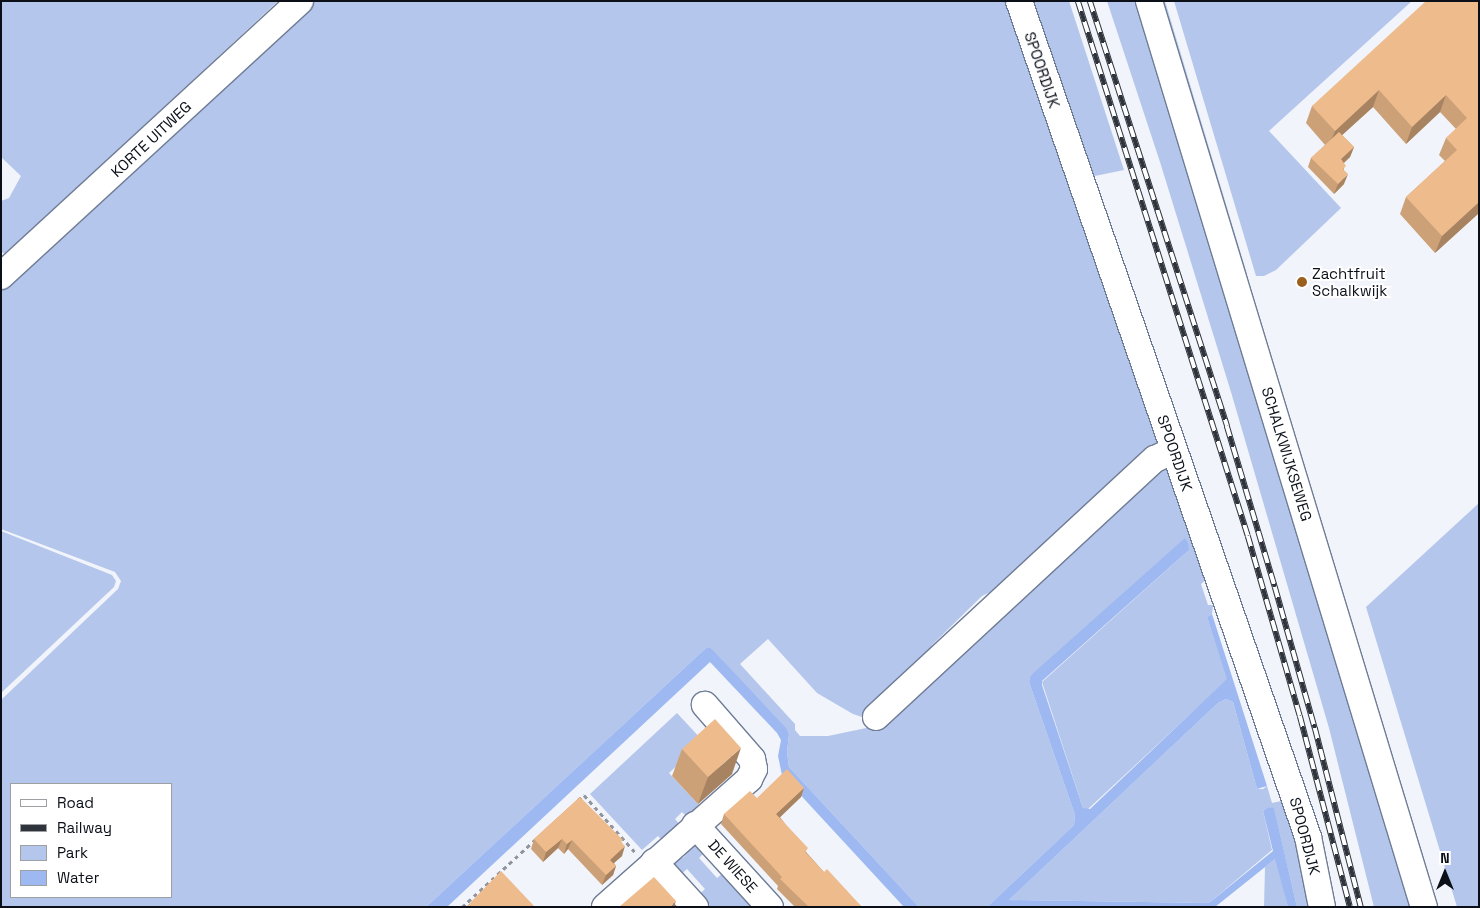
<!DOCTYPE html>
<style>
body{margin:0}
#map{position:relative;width:1480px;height:908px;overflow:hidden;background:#f1f4fa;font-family:"Space Grotesk",sans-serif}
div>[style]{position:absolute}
.green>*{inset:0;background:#b4c6eb}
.water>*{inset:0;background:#9eb9f1}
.path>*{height:3px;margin-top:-1.5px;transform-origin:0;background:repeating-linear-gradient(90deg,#91949c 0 4px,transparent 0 8px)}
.roads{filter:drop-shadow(1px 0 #6f7c95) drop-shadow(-1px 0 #6f7c95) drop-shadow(0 1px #6f7c95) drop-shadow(0 -1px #6f7c95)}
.minor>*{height:26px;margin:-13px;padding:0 13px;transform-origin:13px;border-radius:13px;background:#fff}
.rail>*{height:5.5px;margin-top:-2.75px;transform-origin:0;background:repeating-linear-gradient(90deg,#fff 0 11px,#2f343c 0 22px);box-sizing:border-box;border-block:1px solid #2f343c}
.wall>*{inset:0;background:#cda178}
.shaded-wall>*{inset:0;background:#a78362}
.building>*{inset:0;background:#eebb8c}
.dots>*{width:14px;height:14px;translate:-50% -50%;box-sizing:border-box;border:2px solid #fff;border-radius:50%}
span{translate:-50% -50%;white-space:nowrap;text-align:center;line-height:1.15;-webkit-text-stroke:4px #fff;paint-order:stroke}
.street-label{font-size:15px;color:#0a0f18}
.poi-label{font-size:15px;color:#0a0f18}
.left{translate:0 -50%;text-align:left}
.frame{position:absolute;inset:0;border:2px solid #0a0f18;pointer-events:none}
.legend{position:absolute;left:10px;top:783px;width:162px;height:115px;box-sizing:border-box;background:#fff;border:1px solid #9d9fa3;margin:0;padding:6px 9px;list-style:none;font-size:15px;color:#0a0f18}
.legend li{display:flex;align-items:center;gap:10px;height:25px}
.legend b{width:25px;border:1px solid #9d9fa3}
.north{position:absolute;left:1420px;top:848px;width:50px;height:50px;-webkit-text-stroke:4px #fff;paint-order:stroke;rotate:0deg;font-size:14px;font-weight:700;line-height:20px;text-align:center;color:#0a0f18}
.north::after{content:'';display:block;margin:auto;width:18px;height:22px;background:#0a0f18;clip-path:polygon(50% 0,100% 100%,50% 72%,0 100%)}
</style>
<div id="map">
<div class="green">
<div style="clip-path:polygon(1px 1px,278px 1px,6px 254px,1px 252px,1px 201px,9px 198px,21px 176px,1px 157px)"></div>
<div style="clip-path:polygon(evenodd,315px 1px,1013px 1px,1160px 439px,1156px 447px,999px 588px,982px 596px,932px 645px,922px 664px,870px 714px,862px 717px,853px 714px,817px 693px,768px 639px,740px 664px,795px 724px,795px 730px,800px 736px,828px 736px,871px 727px,1154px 470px,1174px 467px,1207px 579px,1201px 584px,1208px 605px,1213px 605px,1212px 614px,1207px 617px,1228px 679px,1087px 810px,1083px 808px,1042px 682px,1189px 550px,1030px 676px,1029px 682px,1075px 815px,1074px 825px,987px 907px,919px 907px,789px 767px,787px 752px,789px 735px,710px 647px,706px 648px,426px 907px,1px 907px,1px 700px,118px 589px,121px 581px,115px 572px,1px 529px,1px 290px,133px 173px,315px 1px,11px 784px,171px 784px,171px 897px,11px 897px,11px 784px)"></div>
<div style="clip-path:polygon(1023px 1px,1069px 1px,1124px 170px,1085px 178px)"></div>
<div style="clip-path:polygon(1107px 1px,1139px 1px,1414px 907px,1374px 907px,1329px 728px,1231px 392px,1160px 162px)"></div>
<div style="clip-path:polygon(1159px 1px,1165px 1px,1247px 274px,1239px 267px)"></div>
<div style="clip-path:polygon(1174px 1px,1412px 1px,1269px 131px,1341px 208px,1276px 270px,1264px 276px,1256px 276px)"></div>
<div style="clip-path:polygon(1479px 503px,1479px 907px,1457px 907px,1366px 607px)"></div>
<div style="clip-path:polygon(1px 531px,112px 575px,116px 581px,114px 587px,1px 693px)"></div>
<div style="clip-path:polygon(1226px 699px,1233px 702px,1257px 789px,1263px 789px,1267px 786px,1272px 803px,1286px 800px,1315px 907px,1297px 907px,1274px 809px,1268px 807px,1263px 811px,1272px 850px,1209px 903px,1009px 900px,1218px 703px)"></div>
<div style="clip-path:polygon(677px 713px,703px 741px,669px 773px,701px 807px,689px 819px,682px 812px,675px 819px,681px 826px,664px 842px,658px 836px,642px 850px,590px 794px)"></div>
<div style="clip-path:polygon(686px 840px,708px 849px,699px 858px,717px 878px,728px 869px,763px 907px,704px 907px,696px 897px,705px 889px,687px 869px,677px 878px,667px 859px,675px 850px,683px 858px,690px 850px,683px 842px)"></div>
<div style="clip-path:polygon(1275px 859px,1277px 860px,1288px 907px,1264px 907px,1265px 867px)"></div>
</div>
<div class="water">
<div style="clip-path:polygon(1185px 538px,1188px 543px,1189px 550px,1042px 681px,1042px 685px,1083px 808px,1090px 809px,1227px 679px,1207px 617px,1212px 614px,1267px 786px,1257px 789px,1233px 702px,1226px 699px,1218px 703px,1009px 900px,1209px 903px,1273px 851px,1263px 811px,1268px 807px,1274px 808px,1297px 907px,1288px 907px,1275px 859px,1215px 907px,987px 907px,1074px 825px,1075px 815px,1029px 682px,1030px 676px)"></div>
<div style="clip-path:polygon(710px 647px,786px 728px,789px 735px,787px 752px,789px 767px,919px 907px,904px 907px,782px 775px,778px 756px,781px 740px,777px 733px,710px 662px,447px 907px,426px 907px,706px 648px)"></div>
</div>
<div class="path">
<div style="left:578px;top:800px;width:8px;rotate:-40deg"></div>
<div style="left:584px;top:795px;width:76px;rotate:48.2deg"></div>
<div style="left:462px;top:907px;width:102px;rotate:-42.6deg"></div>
</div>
<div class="roads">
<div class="minor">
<div style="left:1019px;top:1px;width:885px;rotate:70.93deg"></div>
<div style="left:1308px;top:837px;width:71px;rotate:78.7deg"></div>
<div style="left:1149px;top:1px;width:947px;rotate:73.12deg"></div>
<div style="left:1px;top:276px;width:406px;rotate:-42.6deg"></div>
<div style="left:876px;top:717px;width:380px;rotate:-42.8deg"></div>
<div style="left:1155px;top:459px;width:21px;rotate:-25deg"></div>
<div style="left:695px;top:825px;width:111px;rotate:47.6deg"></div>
<div style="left:654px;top:862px;width:61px;rotate:47.7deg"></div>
<div style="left:605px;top:907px;width:193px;rotate:-41.6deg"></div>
<div style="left:749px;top:779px;width:11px;rotate:-63deg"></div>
<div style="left:754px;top:769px;width:10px;rotate:-101deg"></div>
<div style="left:752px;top:759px;width:72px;rotate:-131deg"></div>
</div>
</div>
<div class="rail">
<div style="left:1078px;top:1px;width:561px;rotate:72.37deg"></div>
<div style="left:1248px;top:536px;width:187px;rotate:73.9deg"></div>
<div style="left:1300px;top:716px;width:197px;rotate:75.3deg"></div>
<div style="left:1090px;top:1px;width:447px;rotate:72.1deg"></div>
<div style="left:1227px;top:426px;width:168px;rotate:73.4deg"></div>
<div style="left:1275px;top:587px;width:147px;rotate:74.2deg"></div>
<div style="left:1315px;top:728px;width:185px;rotate:75.6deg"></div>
</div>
<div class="wall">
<div style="clip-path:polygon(1479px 1px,1479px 213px,1435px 253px,1400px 214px,1406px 197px,1445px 161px,1439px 155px,1446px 138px,1456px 129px,1440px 112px,1406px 144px,1373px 107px,1342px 135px,1354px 147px,1350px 157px,1344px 163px,1344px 184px,1334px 194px,1308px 167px,1311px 158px,1325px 145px,1306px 123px,1312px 106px)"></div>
<div style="clip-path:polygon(682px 749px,732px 774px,698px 804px,672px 776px)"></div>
<div style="clip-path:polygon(804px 788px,801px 797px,780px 817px,807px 853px,824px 872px,862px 907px,795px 907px,777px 889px,778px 886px,721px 824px,724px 814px,757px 798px)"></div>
<div style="clip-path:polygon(580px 797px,622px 843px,622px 856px,614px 863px,616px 866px,613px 875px,602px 885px,568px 849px,564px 854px,558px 848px,543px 862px,531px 849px,534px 839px)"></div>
</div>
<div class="shaded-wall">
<div style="clip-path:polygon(1379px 90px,1373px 107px,1328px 148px,1335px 131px)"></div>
<div style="clip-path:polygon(1446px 95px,1440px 112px,1406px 144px,1412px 127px)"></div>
<div style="clip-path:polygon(1354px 147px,1350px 157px,1337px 169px,1341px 159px)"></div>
<div style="clip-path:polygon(1348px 174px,1344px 184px,1334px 194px,1338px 184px)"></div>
<div style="clip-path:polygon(1479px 202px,1479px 213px,1435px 253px,1442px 236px)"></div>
<div style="clip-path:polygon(741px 748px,732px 774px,698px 804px,708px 777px)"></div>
<div style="clip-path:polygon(804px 788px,801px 797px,773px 824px,776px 814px)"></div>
<div style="clip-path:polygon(562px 839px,558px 848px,543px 862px,546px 852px)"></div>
<div style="clip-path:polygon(572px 840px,568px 849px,564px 854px,567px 844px)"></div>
<div style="clip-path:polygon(625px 846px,622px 856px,607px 869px,610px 860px)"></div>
<div style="clip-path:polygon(616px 866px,613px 875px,602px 885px,606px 875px)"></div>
<div style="clip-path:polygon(676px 901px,674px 907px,670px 907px)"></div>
</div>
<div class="building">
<div style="clip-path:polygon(1426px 1px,1479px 1px,1479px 202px,1442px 236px,1406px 197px,1457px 150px,1446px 138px,1467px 118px,1446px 95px,1412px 127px,1379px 90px,1335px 131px,1312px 106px)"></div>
<div style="clip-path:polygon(1339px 132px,1354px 147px,1341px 159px,1346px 166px,1343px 169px,1348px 174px,1338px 184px,1311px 158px)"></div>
<div style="clip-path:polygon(715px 719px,741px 748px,708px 777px,682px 749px)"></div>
<div style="clip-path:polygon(787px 769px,804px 788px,776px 814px,808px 848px,805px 852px,824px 872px,827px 869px,862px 907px,809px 907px,780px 879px,782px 877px,724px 814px,750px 791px,757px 798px)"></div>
<div style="clip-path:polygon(580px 797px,623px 840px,621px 842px,625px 846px,610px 860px,616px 866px,606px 875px,572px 840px,567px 844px,562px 839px,546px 852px,534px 839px)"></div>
<div style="clip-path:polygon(501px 871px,535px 907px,466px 907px)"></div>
<div style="clip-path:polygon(654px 877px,676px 901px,670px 907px,619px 907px)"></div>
<div style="clip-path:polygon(1206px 906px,1223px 906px,1223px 907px,1206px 907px)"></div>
</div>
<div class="dots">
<div style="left:1302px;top:282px;background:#9a601f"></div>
</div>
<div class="street-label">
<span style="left:1042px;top:70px;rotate:71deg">SPOORDIJK</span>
<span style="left:151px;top:139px;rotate:-43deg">KORTE UITWEG</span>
<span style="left:1175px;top:453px;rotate:71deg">SPOORDIJK</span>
<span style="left:1287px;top:454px;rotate:73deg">SCHALKWIJKSEWEG</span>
<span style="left:1305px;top:836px;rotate:75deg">SPOORDIJK</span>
<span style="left:733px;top:866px;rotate:48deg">DE WIESE</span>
</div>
<div class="poi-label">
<span class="left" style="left:1312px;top:282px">Zachtfruit<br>Schalkwijk</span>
</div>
<div class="frame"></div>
<ul class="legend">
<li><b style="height:6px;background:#fff"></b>Road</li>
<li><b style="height:6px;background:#2f343c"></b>Railway</li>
<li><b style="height:14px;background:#b4c6eb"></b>Park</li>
<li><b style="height:14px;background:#9eb9f1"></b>Water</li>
</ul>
<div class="north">N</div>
</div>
